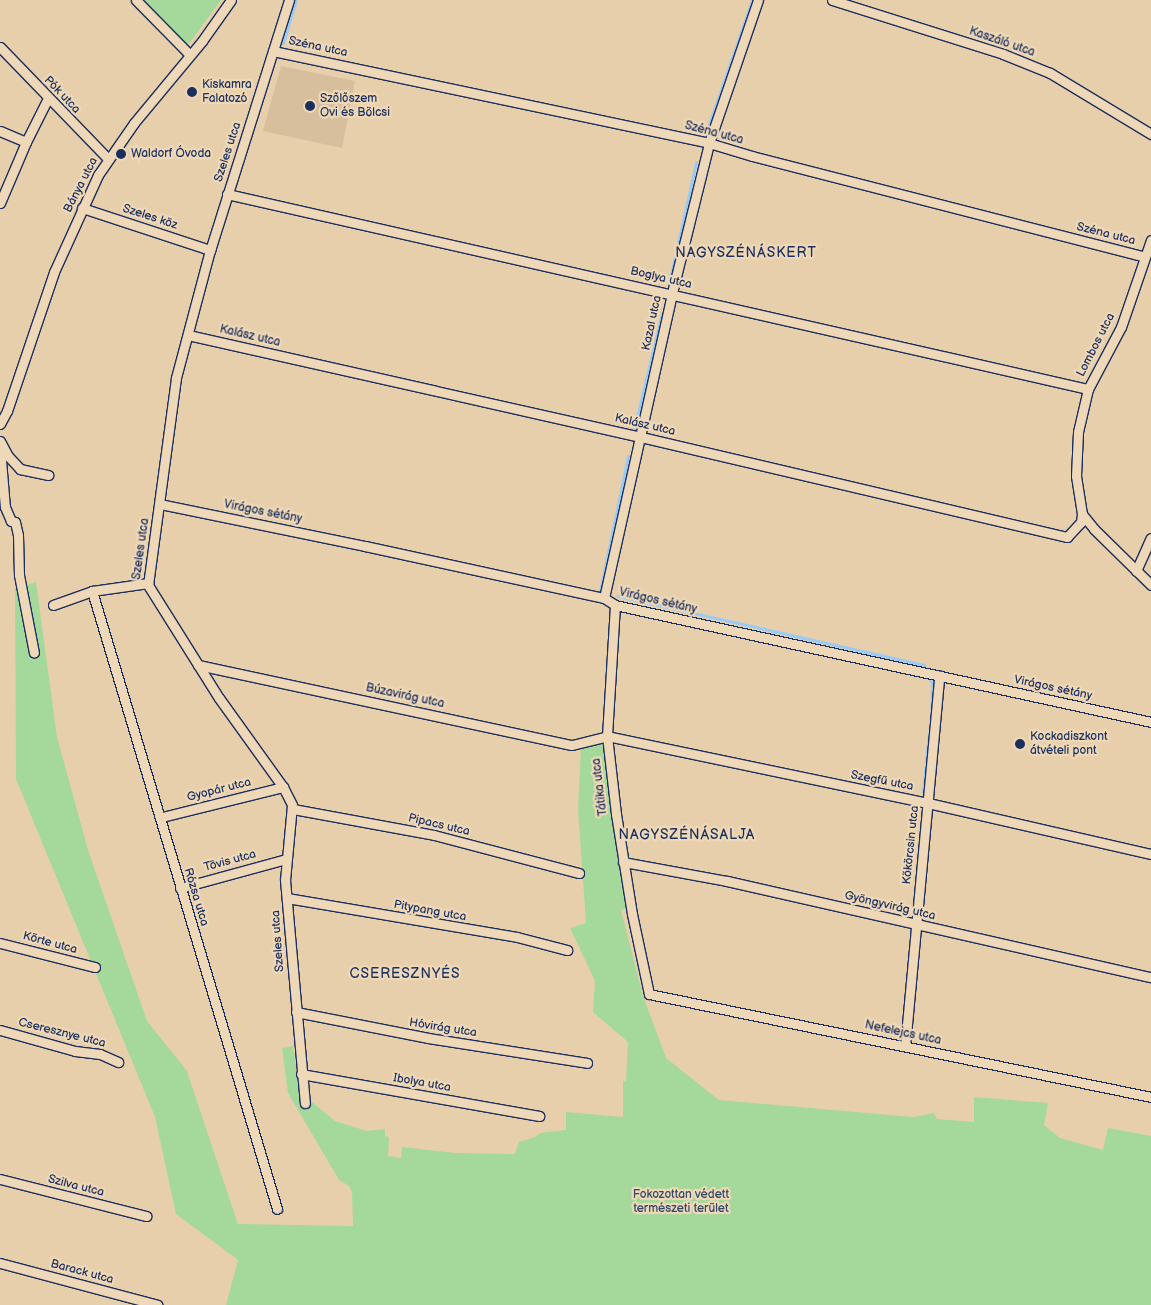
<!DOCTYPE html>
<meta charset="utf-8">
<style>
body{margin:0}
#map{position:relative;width:1151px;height:1305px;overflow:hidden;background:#e8cfac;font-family:"Balsamiq Sans",sans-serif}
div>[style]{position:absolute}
.built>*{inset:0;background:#d7be9c}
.green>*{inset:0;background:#a5d99b}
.stream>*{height:3px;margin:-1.5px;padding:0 1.5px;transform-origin:1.5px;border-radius:1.5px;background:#99cbf5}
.roads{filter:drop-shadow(1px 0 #1b2f5e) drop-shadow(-1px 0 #1b2f5e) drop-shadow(0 1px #1b2f5e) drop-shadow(0 -1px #1b2f5e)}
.minor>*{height:9px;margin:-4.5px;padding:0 4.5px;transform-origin:4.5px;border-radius:4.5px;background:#eed8b7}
.dots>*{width:14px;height:14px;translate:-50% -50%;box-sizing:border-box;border:2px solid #eed8b7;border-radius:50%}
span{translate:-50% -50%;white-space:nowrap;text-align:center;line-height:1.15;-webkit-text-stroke:4.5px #eed8b7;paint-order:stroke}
.street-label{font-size:12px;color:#1b2f5e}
.poi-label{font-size:12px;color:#1b2f5e}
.left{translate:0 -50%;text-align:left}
.park-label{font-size:12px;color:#304867}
.neighbourhood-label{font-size:14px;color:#1b2f5e;letter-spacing:1px}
</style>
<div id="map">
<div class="built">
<div style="clip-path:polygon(281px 66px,355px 81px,342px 148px,263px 131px)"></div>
</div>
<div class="green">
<div style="clip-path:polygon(143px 0,221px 0,189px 44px,183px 42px)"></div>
<div style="clip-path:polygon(36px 582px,57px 737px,88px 850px,147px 1021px,187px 1071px,238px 1224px,353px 1226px,352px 1192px,349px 1186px,339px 1180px,288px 1093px,282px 1048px,293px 1046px,300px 1092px,335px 1121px,367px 1131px,385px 1129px,385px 1136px,389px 1137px,388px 1156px,401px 1158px,402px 1147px,455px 1153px,515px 1154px,519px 1142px,535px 1137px,540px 1133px,566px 1130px,566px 1112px,623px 1117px,623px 1081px,626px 1081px,628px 1042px,593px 1012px,595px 981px,570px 928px,586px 923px,578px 810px,581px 747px,604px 744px,628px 908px,621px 910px,643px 996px,666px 1058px,719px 1100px,913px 1117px,934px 1113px,937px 1119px,974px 1122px,974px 1097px,1048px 1103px,1044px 1125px,1060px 1138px,1103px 1150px,1108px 1128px,1151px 1136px,1151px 1305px,226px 1305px,238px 1260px,176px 1214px,155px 1117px,16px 779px,15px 588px)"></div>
</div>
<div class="stream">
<div style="left:283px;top:43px;width:45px;rotate:-73.2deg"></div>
<div style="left:705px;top:136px;width:144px;rotate:-70.9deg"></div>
<div style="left:669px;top:284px;width:125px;rotate:-77.5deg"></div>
<div style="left:634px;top:429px;width:119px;rotate:-76.4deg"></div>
<div style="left:600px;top:591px;width:138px;rotate:-78.3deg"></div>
<div style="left:618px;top:596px;width:314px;rotate:12.7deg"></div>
<div style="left:929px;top:677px;width:7px;rotate:63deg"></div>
<div style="left:932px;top:683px;width:39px;rotate:91deg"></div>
<div style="left:923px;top:792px;width:60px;rotate:-84.3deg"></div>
</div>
<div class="roads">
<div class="minor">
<div style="left:136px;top:0;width:77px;rotate:45.5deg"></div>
<div style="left:289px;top:0;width:262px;rotate:107.5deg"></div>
<div style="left:210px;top:250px;width:132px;rotate:104.9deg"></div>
<div style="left:176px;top:378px;width:209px;rotate:97.7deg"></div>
<div style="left:148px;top:585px;width:133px;rotate:57.9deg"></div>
<div style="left:219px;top:698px;width:110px;rotate:54.3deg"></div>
<div style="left:283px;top:787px;width:20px;rotate:63deg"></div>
<div style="left:292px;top:805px;width:75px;rotate:95.3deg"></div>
<div style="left:285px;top:880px;width:224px;rotate:84.9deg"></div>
<div style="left:832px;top:0;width:179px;rotate:17.5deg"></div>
<div style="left:1003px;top:54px;width:51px;rotate:22deg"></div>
<div style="left:1050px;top:73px;width:118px;rotate:31.1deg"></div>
<div style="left:0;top:47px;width:156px;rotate:46deg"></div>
<div style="left:273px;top:51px;width:446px;rotate:11.9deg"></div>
<div style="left:709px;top:143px;width:45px;rotate:16.8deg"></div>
<div style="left:752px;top:156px;width:405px;rotate:14.4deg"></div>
<div style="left:0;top:131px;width:28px;rotate:23deg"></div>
<div style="left:227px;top:194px;width:883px;rotate:12.76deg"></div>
<div style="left:0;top:203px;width:66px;rotate:-66.9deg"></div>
<div style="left:26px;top:142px;width:49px;rotate:-63.4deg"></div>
<div style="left:82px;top:208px;width:135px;rotate:18.2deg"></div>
<div style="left:1151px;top:240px;width:92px;rotate:109deg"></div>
<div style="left:1121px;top:327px;width:70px;rotate:118deg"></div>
<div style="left:1088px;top:389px;width:44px;rotate:103.1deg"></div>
<div style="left:1078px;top:432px;width:44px;rotate:92.6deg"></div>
<div style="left:1076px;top:476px;width:38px;rotate:81deg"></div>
<div style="left:1082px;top:514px;width:19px;rotate:51deg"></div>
<div style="left:1094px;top:529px;width:80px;rotate:44.5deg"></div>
<div style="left:188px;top:335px;width:464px;rotate:12.7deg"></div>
<div style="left:641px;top:437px;width:438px;rotate:13.2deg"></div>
<div style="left:1067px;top:537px;width:21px;rotate:-47deg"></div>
<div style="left:1081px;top:522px;width:8px;rotate:-83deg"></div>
<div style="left:0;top:424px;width:15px;rotate:-62deg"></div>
<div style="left:7px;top:411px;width:147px;rotate:-71.3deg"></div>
<div style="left:54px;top:272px;width:107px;rotate:-65.6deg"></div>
<div style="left:98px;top:175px;width:63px;rotate:-55.3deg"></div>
<div style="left:134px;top:123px;width:107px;rotate:-50.3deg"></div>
<div style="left:202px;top:41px;width:50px;rotate:-54.7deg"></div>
<div style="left:0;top:441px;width:17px;rotate:62deg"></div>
<div style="left:8px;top:456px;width:18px;rotate:47deg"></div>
<div style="left:20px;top:469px;width:29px;rotate:12deg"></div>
<div style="left:0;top:448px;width:59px;rotate:85.2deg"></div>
<div style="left:5px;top:507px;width:15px;rotate:67deg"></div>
<div style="left:11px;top:521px;width:4px;rotate:14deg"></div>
<div style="left:15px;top:522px;width:13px;rotate:77deg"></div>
<div style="left:18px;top:535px;width:40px;rotate:88.6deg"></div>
<div style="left:19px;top:575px;width:79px;rotate:79.1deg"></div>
<div style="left:160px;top:504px;width:209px;rotate:11.6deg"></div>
<div style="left:365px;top:546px;width:245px;rotate:12.3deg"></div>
<div style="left:604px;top:598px;width:13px;rotate:32deg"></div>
<div style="left:615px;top:605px;width:549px;rotate:12.31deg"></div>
<div style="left:1136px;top:571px;width:36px;rotate:-66deg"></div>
<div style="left:92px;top:591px;width:645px;rotate:73.33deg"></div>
<div style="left:604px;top:598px;width:312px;rotate:-77.4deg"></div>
<div style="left:672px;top:293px;width:154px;rotate:-76.1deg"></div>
<div style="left:709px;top:143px;width:151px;rotate:-71.1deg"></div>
<div style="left:53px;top:605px;width:41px;rotate:-19.7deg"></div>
<div style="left:92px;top:591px;width:57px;rotate:-8.1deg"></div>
<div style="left:615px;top:605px;width:131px;rotate:93.5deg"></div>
<div style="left:607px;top:736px;width:79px;rotate:83.4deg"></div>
<div style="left:616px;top:814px;width:101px;rotate:80.9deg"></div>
<div style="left:632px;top:914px;width:82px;rotate:78deg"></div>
<div style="left:649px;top:994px;width:512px;rotate:11.59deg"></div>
<div style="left:198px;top:665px;width:382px;rotate:12.1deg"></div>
<div style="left:572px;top:745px;width:36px;rotate:-14deg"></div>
<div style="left:607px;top:736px;width:328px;rotate:11.8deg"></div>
<div style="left:928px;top:803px;width:229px;rotate:12.9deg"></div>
<div style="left:293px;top:809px;width:143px;rotate:10.4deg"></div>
<div style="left:434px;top:835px;width:150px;rotate:14.7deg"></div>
<div style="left:162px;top:817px;width:125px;rotate:-13.9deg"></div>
<div style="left:623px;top:862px;width:106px;rotate:10.4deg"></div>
<div style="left:727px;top:881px;width:435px;rotate:12.8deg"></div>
<div style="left:180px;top:888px;width:110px;rotate:-15.3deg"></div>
<div style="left:287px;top:898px;width:233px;rotate:9.6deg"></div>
<div style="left:517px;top:937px;width:52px;rotate:14.6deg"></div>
<div style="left:0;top:943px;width:98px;rotate:14.2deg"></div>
<div style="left:296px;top:1012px;width:135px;rotate:11.1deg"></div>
<div style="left:428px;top:1038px;width:161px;rotate:8.9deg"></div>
<div style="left:0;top:1030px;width:78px;rotate:15.6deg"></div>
<div style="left:75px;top:1051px;width:25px;rotate:7deg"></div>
<div style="left:100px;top:1054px;width:20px;rotate:24deg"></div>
<div style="left:905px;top:1046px;width:372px;rotate:-84.7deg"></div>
<div style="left:301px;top:1074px;width:242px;rotate:10deg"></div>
<div style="left:0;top:1179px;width:151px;rotate:14.2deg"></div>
<div style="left:0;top:1263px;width:163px;rotate:14.9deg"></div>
</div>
</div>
<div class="dots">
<div style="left:192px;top:92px;background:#1b2f5e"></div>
<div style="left:310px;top:106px;background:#1b2f5e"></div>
<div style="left:121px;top:154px;background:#1b2f5e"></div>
<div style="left:1020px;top:744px;background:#1b2f5e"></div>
</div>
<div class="street-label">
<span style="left:1002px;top:42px;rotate:19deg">Kaszáló utca</span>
<span style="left:318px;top:47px;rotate:12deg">Széna utca</span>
<span style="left:62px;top:95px;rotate:46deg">Pók utca</span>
<span style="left:714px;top:133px;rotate:15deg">Széna utca</span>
<span style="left:228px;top:152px;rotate:-72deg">Szeles utca</span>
<span style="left:81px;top:185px;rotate:-63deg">Bánya utca</span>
<span style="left:150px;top:217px;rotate:18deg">Szeles köz</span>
<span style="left:1106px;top:234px;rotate:14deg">Széna utca</span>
<span style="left:661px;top:278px;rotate:13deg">Boglya utca</span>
<span style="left:652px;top:323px;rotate:-78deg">Kazal utca</span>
<span style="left:250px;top:336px;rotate:13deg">Kalász utca</span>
<span style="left:1096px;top:345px;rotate:-63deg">Lombos utca</span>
<span style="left:645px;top:425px;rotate:13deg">Kalász utca</span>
<span style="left:263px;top:512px;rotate:11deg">Virágos sétány</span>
<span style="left:141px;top:549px;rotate:-82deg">Szeles utca</span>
<span style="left:658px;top:601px;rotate:13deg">Virágos sétány</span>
<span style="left:1053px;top:688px;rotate:12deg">Virágos sétány</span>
<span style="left:405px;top:696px;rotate:12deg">Búzavirág utca</span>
<span style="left:882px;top:781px;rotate:11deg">Szegfű utca</span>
<span style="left:600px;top:787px;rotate:-97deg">Tátika utca</span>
<span style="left:219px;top:790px;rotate:-14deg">Gyopár utca</span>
<span style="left:439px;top:825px;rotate:13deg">Pipacs utca</span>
<span style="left:911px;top:845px;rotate:-84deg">Kökörcsin utca</span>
<span style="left:230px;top:861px;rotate:-15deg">Tövis utca</span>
<span style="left:196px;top:897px;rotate:73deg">Rózsa utca</span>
<span style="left:890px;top:906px;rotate:13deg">Gyöngyvirág utca</span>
<span style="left:430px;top:911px;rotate:10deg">Pitypang utca</span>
<span style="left:278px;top:941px;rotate:-94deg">Szeles utca</span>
<span style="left:50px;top:943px;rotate:15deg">Körte utca</span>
<span style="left:443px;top:1028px;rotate:9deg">Hóvirág utca</span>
<span style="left:62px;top:1033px;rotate:14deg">Cseresznye utca</span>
<span style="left:903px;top:1033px;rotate:12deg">Nefelejcs utca</span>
<span style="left:422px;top:1083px;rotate:10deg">Ibolya utca</span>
<span style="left:76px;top:1186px;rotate:14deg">Szilva utca</span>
<span style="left:82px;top:1272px;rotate:15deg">Barack utca</span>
</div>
<div class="poi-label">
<span class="left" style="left:202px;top:92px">Kiskamra<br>Falatozó</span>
<span class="left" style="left:320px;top:106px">Szőlőszem<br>Ovi és Bölcsi</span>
<span class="left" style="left:131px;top:154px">Waldorf Óvoda</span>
<span class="left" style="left:1030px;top:744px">Kockadiszkont<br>átvételi pont</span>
</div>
<div class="park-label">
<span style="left:681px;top:1202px">Fokozottan védett<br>természeti terület</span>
</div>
<div class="neighbourhood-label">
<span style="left:746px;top:253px">NAGYSZÉNÁSKERT</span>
<span style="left:687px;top:835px">NAGYSZÉNÁSALJA</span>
<span style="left:405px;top:974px">CSERESZNYÉS</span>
</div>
</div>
